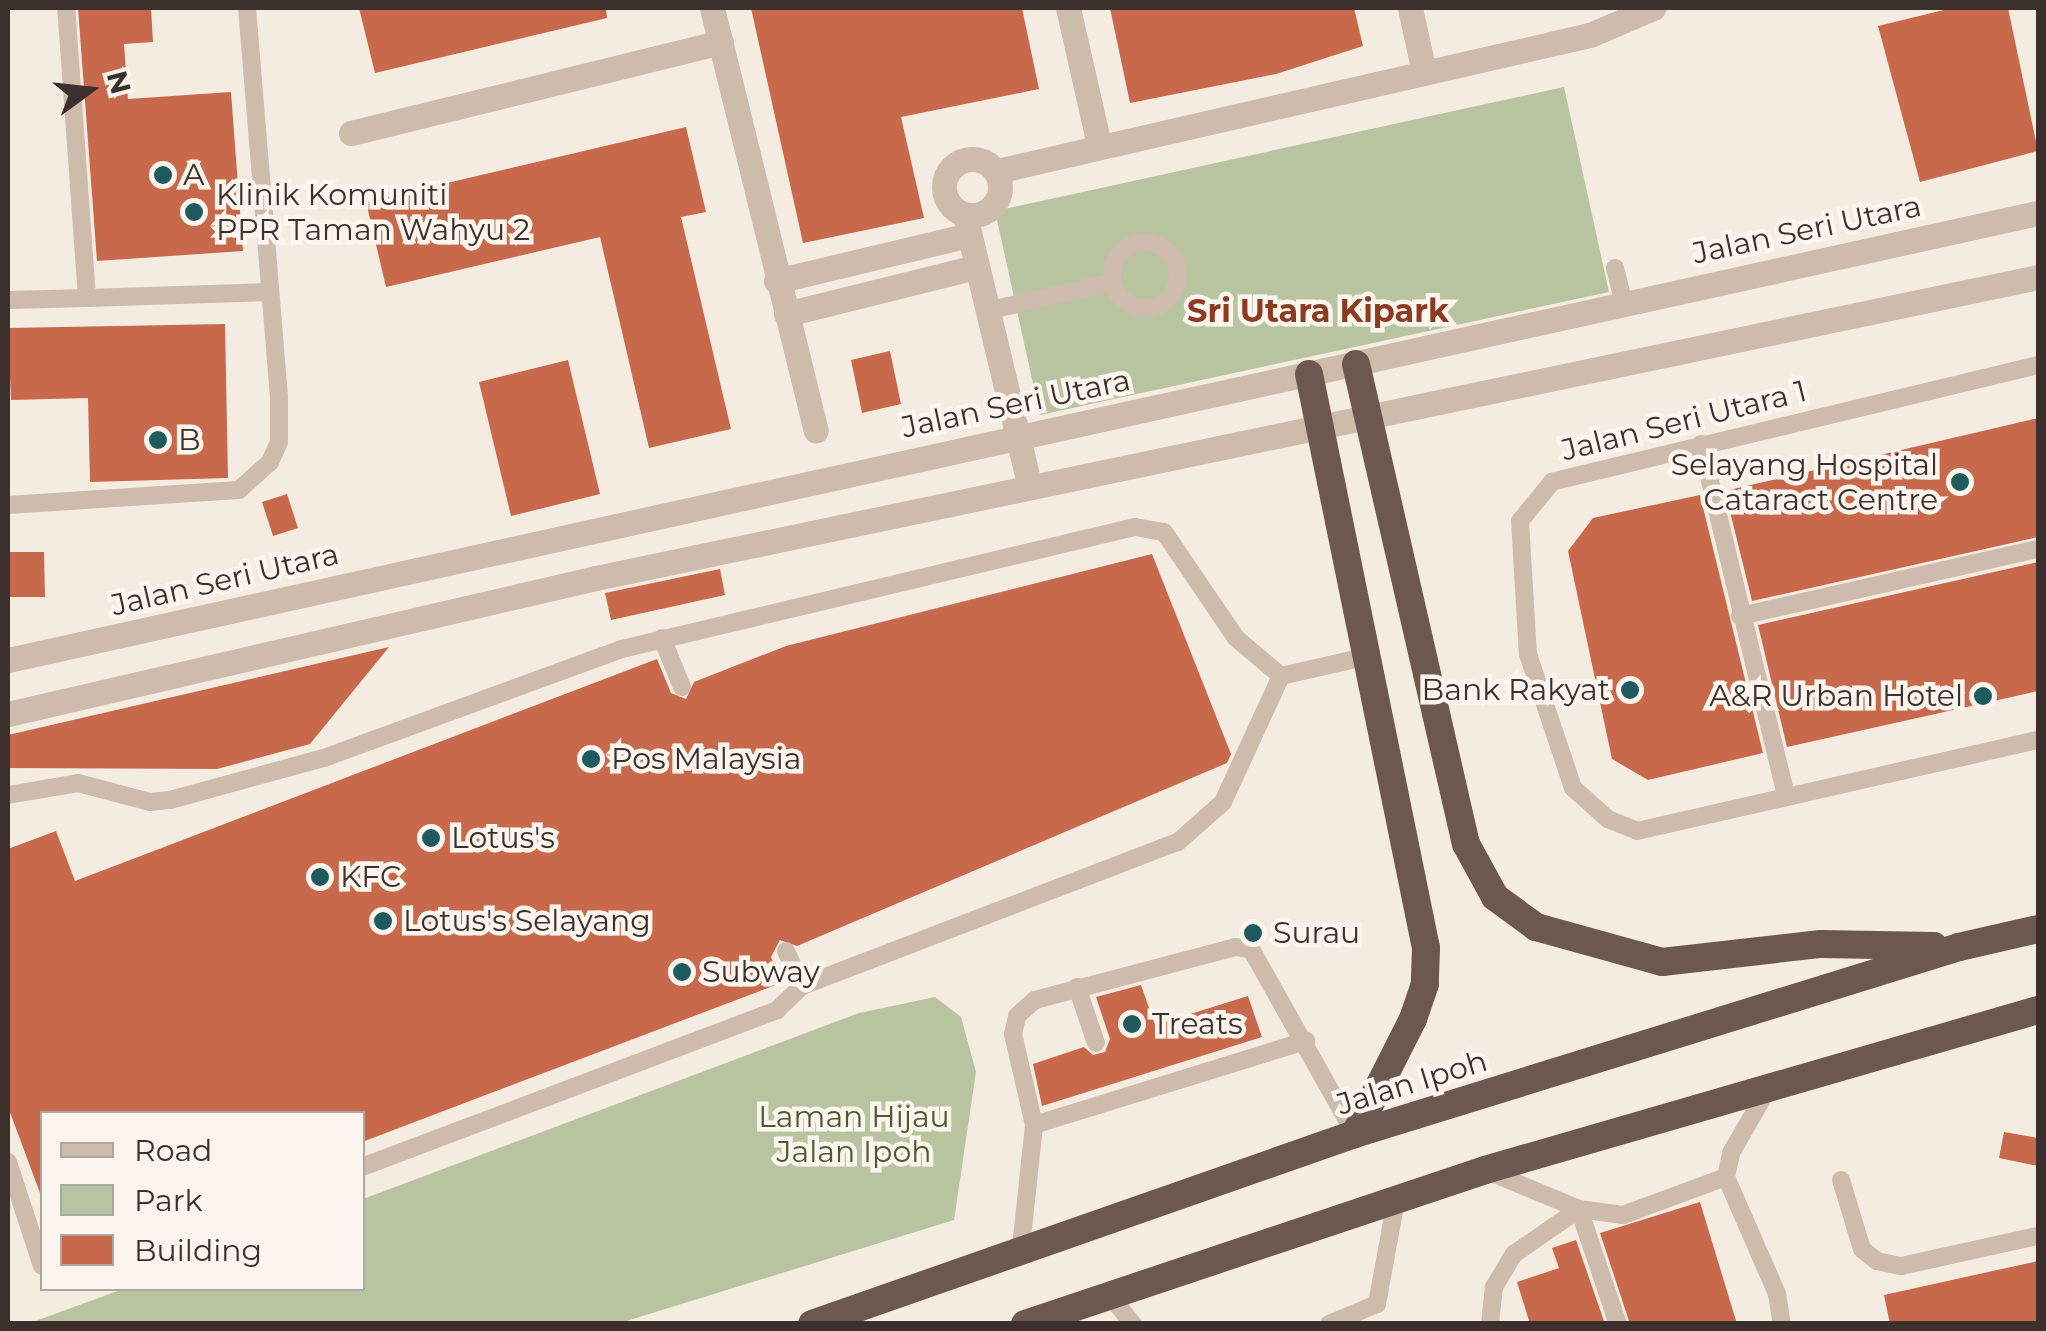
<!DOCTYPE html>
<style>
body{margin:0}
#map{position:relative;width:2046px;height:1331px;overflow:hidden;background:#f4ebe1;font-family:Montserrat,sans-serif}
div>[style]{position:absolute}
.green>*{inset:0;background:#b8c4a0}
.building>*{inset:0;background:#c8694b}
.service>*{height:18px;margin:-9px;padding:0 9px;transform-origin:9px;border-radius:9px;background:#cdbbac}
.service>.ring{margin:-9px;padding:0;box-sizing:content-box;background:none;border:18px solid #cdbbac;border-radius:50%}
.minor>*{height:25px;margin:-12.5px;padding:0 12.5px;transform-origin:12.5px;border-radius:12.5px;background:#cdbbac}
.minor>.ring{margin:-12.5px;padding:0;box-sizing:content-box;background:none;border:25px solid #cdbbac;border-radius:50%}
.tertiary>*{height:25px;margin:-12.5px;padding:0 12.5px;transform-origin:12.5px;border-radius:12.5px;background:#cdbbac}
.trunk>*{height:28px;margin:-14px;padding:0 14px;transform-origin:14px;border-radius:14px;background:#6c584f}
.dots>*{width:28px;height:28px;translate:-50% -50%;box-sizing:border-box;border:5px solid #fbf5ee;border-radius:50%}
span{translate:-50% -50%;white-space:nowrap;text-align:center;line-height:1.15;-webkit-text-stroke:9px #fbf5ee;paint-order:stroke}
.poi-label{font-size:30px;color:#3b302b}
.left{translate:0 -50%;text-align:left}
.right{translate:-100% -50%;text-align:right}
.street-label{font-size:30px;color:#3b302b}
.park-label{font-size:30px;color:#4a5a2e}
.neighbourhood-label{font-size:32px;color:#8c3b22;font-weight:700}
.frame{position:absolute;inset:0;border:10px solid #3b302b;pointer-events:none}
.legend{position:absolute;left:40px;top:1111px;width:325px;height:180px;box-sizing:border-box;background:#fbf5ee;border:2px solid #aea6a0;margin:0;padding:12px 18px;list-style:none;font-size:30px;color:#3b302b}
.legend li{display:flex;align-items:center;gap:20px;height:50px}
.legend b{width:50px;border:2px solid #aea6a0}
.north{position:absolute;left:40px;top:40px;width:100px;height:100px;-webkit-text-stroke:8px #fbf5ee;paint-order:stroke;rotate:75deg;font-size:28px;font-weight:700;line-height:40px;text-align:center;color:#3b302b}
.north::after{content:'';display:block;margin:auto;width:35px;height:45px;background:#3b302b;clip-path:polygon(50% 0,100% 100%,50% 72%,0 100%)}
</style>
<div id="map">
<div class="green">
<div style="clip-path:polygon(1564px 87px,1609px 292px,1040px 415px,995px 211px)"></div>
<div style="clip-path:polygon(935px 997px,961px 1017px,976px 1072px,954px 1220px,620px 1323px,30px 1323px,123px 1289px,362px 1288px,363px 1199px,859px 1013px)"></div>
</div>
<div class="building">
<div style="clip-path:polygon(78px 8px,151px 8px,153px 42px,124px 44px,128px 99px,231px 92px,243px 251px,97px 261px)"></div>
<div style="clip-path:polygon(359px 8px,606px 8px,607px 18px,375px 73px)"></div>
<div style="clip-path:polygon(751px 8px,1022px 8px,1039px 89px,901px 117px,924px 218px,803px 243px)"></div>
<div style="clip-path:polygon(1110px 8px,1354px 8px,1363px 46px,1276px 74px,1130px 103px)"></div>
<div style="clip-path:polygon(1952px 8px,2008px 8px,2038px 151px,1920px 182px,1878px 26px)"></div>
<div style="clip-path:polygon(686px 127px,706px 212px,681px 217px,731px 429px,649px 448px,600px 237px,386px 287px,366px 202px)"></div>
<div style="clip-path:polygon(225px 324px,228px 478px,90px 482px,88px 398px,11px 400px,8px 328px)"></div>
<div style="clip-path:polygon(890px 351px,901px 404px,862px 413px,851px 360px)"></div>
<div style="clip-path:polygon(568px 360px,600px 494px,511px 516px,479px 382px)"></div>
<div style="clip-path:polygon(2038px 418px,2038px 537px,1752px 601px,1725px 491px)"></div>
<div style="clip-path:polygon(287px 494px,298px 528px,273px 536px,262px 502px)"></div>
<div style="clip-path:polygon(1700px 495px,1763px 753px,1648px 780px,1612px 759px,1568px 551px,1593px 518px)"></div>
<div style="clip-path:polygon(8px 552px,44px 552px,45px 597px,8px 597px)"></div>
<div style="clip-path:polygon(1152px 554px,1231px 754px,1227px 763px,797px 946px,780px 940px,771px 957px,781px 983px,362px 1142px,362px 1114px,42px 1114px,40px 1193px,8px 1107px,8px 849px,56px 831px,75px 881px,657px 659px,671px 693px,686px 699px,694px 682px,786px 646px)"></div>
<div style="clip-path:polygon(2038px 562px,2038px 691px,1787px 747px,1758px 625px)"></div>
<div style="clip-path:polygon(720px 569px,725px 595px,611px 620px,605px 593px)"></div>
<div style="clip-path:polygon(389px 647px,310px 744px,217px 769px,8px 768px,8px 735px)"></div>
<div style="clip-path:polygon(1141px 985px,1155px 1025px,1248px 996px,1262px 1037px,1042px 1106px,1033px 1064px,1084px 1047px,1093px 1055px,1105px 1052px,1110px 1039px,1096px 997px)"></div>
<div style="clip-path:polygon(2004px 1132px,2038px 1138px,2038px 1166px,1999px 1158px)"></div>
<div style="clip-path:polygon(1700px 1202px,1737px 1324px,1630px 1324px,1600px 1233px)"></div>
<div style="clip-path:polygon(1576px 1240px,1605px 1324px,1530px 1324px,1517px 1282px,1559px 1268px,1552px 1248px)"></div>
<div style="clip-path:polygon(2038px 1261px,2038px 1324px,1890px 1324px,1884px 1295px)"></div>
</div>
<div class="service">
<div class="ring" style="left:1112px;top:242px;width:48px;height:48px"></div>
<div style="left:1615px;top:268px;width:36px;rotate:76deg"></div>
<div style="left:87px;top:298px;width:181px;rotate:-1.9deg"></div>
<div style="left:8px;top:300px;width:79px;rotate:-1.5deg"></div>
<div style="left:87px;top:298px;width:291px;rotate:-94.1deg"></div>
<div style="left:986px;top:311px;width:130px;rotate:-12.9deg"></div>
<div style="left:2038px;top:365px;width:500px;rotate:166.5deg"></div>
<div style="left:1552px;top:482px;width:50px;rotate:129.4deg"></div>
<div style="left:1520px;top:521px;width:133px;rotate:86.6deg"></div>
<div style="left:1528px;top:654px;width:141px;rotate:71.4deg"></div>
<div style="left:1573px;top:788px;width:47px;rotate:41.5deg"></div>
<div style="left:1608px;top:819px;width:31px;rotate:22deg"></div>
<div style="left:1637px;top:831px;width:411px;rotate:-12.8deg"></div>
<div style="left:1701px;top:444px;width:361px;rotate:76.4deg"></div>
<div style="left:8px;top:505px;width:231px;rotate:-3.7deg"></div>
<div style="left:239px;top:490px;width:42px;rotate:-42.1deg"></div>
<div style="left:270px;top:462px;width:22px;rotate:-66deg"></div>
<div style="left:279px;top:442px;width:45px;rotate:-90deg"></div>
<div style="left:279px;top:397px;width:390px;rotate:-94.7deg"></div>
<div style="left:1740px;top:616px;width:305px;rotate:-12.7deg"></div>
<div style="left:662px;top:638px;width:53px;rotate:67.8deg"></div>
<div style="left:8px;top:795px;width:71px;rotate:-9.7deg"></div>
<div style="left:78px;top:783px;width:74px;rotate:14.8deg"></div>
<div style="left:150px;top:802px;width:20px;rotate:-6deg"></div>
<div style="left:170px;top:800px;width:160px;rotate:-15.3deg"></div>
<div style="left:324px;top:758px;width:317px;rotate:-20.1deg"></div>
<div style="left:622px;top:649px;width:527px;rotate:-13.38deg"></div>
<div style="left:1135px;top:527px;width:29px;rotate:10deg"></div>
<div style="left:1164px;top:532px;width:128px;rotate:55.8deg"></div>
<div style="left:1236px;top:638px;width:59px;rotate:40.2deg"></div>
<div style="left:786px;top:951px;width:38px;rotate:65deg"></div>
<div style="left:1077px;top:987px;width:59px;rotate:71.3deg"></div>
<div style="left:1034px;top:1125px;width:285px;rotate:-17.2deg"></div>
<div style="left:8px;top:1162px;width:109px;rotate:71.9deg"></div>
<div style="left:362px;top:1167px;width:444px;rotate:-20.7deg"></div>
<div style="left:777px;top:1010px;width:35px;rotate:-44deg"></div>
<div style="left:802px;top:986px;width:403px;rotate:-21deg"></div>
<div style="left:1178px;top:842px;width:60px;rotate:-41.6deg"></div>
<div style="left:1223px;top:802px;width:139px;rotate:-65.3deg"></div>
<div style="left:1281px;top:676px;width:90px;rotate:-12.8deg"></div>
<div style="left:1485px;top:1170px;width:102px;rotate:22.5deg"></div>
<div style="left:1579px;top:1209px;width:44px;rotate:7.8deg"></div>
<div style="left:1623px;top:1215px;width:110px;rotate:-20.3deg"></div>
<div style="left:1726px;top:1177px;width:25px;rotate:-78deg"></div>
<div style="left:1731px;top:1153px;width:76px;rotate:-60.1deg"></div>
<div style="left:1726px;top:1177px;width:128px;rotate:66.4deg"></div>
<div style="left:1777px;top:1294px;width:30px;rotate:81deg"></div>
<div style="left:1841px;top:1180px;width:72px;rotate:73.1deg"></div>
<div style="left:1862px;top:1249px;width:19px;rotate:39deg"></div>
<div style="left:1877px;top:1261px;width:25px;rotate:12deg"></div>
<div style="left:1901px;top:1266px;width:140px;rotate:-12.4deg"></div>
<div style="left:1021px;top:1247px;width:123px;rotate:-83.9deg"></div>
<div style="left:1034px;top:1125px;width:93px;rotate:-103deg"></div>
<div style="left:1013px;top:1034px;width:18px;rotate:-77deg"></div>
<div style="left:1017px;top:1016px;width:24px;rotate:-42deg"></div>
<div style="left:1035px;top:1000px;width:207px;rotate:-14.8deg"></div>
<div style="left:1235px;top:947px;width:16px;rotate:7deg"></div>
<div style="left:1251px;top:949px;width:212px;rotate:60.7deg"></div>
<div style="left:1110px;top:1295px;width:37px;rotate:52deg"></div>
<div style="left:1329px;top:1324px;width:52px;rotate:-22.6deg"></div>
<div style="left:1377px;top:1304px;width:106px;rotate:-79.6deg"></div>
<div style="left:1490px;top:1324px;width:37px;rotate:-84deg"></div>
<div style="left:1494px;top:1287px;width:39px;rotate:-59deg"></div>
<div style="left:1514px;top:1254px;width:79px;rotate:-34.7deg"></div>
<div style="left:1579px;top:1209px;width:121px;rotate:71.3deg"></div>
</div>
<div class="minor">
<div style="left:712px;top:8px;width:435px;rotate:76.2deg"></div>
<div style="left:1068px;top:8px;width:140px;rotate:77.2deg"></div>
<div style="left:1410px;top:8px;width:66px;rotate:77.7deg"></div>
<div style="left:351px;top:133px;width:381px;rotate:-13.8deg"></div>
<div class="ring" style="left:944px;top:159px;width:31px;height:31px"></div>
<div style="left:997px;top:171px;width:608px;rotate:-12.92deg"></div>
<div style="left:1590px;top:35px;width:69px;rotate:-23.2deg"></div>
<div style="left:965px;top:215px;width:280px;rotate:76.6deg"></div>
<div style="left:776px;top:281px;width:198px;rotate:-13.4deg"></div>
<div style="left:786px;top:314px;width:196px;rotate:-13.9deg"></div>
</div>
<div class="tertiary">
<div style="left:8px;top:660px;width:2079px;rotate:-12.42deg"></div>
<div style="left:8px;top:714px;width:604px;rotate:-13.02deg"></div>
<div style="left:596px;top:578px;width:1473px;rotate:-11.79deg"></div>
</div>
<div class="trunk">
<div style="left:1356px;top:364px;width:492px;rotate:77.1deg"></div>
<div style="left:1466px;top:844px;width:60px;rotate:61.3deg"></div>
<div style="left:1495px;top:897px;width:51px;rotate:36.2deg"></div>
<div style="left:1536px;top:927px;width:131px;rotate:15.5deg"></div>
<div style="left:1662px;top:962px;width:160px;rotate:-6.5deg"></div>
<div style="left:1821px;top:944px;width:113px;rotate:1deg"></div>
<div style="left:1309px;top:374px;width:586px;rotate:78.48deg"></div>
<div style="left:1426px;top:948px;width:36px;rotate:92deg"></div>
<div style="left:1425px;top:984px;width:37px;rotate:109deg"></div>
<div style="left:1413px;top:1019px;width:129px;rotate:116.8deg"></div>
<div style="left:812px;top:1324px;width:575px;rotate:-19.29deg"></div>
<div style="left:1355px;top:1134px;width:632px;rotate:-17.2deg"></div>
<div style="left:1959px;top:947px;width:81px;rotate:-12.8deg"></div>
<div style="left:1025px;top:1324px;width:485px;rotate:-18.5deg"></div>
<div style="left:1485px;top:1170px;width:576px;rotate:-16.14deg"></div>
</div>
<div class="dots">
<div style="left:163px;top:175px;background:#1f5a5e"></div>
<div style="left:194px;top:212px;background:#1f5a5e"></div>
<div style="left:158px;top:440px;background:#1f5a5e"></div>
<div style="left:1960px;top:482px;background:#1f5a5e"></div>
<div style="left:1630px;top:690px;background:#1f5a5e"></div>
<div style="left:1983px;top:696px;background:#1f5a5e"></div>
<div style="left:591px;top:759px;background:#1f5a5e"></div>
<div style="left:431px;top:838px;background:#1f5a5e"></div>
<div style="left:320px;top:877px;background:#1f5a5e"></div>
<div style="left:383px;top:921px;background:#1f5a5e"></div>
<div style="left:1253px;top:933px;background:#1f5a5e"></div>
<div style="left:682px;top:972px;background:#1f5a5e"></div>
<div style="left:1132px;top:1024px;background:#1f5a5e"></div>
</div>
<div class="poi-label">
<span class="left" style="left:183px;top:175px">A</span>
<span class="left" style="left:216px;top:212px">Klinik Komuniti<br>PPR Taman Wahyu 2</span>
<span class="left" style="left:178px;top:440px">B</span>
<span class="right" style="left:1938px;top:482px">Selayang Hospital<br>Cataract Centre</span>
<span class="right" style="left:1610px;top:690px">Bank Rakyat</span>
<span class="right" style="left:1963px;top:696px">A&amp;R Urban Hotel</span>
<span class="left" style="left:611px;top:759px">Pos Malaysia</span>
<span class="left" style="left:451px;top:838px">Lotus's</span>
<span class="left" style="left:340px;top:877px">KFC</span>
<span class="left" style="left:403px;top:921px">Lotus's Selayang</span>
<span class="left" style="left:1273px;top:933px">Surau</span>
<span class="left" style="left:702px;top:972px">Subway</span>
<span class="left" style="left:1152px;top:1024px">Treats</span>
</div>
<div class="street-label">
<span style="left:1807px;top:230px;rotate:-12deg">Jalan Seri Utara</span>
<span style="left:1016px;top:404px;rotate:-12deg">Jalan Seri Utara</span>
<span style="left:1684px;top:421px;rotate:-14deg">Jalan Seri Utara 1</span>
<span style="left:225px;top:580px;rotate:-13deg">Jalan Seri Utara</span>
<span style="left:1412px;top:1083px;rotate:-17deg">Jalan Ipoh</span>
</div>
<div class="park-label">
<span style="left:854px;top:1134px">Laman Hijau<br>Jalan Ipoh</span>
</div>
<div class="neighbourhood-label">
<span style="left:1318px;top:311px">Sri Utara Kipark</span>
</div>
<div class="frame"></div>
<ul class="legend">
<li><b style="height:12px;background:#cdbbac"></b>Road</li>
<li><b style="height:28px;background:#b8c4a0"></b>Park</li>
<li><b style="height:28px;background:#c8694b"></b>Building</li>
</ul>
<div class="north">N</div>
</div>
